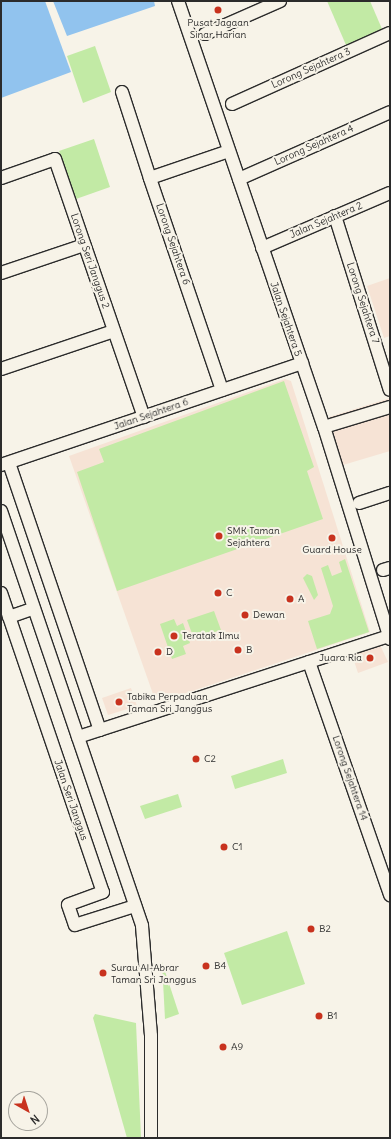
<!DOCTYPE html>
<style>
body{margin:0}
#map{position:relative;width:391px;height:1139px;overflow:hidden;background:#f7f3e8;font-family:Delius,sans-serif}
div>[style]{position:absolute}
.built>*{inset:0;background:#f6e3d5}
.green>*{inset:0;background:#c2eaa5}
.water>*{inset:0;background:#91c3ee}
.roads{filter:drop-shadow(1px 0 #2b2b2b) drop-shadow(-1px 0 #2b2b2b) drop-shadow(0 1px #2b2b2b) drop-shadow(0 -1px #2b2b2b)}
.minor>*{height:12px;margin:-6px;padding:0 6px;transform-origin:6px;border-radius:6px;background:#f7f3e8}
.dots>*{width:11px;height:11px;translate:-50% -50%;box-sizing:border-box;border:2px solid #f7f3e8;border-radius:50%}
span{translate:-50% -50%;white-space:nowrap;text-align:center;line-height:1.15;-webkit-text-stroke:4px #f7f3e8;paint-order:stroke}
.poi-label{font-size:10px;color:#2b2b2b}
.left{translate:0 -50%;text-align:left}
.right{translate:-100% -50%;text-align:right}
.street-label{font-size:10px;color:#2b2b2b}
.frame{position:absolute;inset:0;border:2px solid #2b2b2b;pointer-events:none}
.north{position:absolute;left:8px;top:1091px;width:40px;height:40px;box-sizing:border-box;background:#f7f3e8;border:1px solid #a5a39c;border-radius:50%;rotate:141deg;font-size:11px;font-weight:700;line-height:16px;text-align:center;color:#2b2b2b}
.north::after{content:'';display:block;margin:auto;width:14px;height:18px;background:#c8321e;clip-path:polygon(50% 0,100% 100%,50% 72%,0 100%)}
</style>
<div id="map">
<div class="built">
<div style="clip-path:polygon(390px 278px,390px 336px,384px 338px,367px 286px)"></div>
<div style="clip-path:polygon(285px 379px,291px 381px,370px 632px,168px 699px,153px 694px,69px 456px)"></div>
<div style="clip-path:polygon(390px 398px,390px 451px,343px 465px,329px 417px)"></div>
<div style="clip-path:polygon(380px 645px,388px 662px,358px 673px,351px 652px)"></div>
<div style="clip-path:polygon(131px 688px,137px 706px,108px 715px,102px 698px)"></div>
</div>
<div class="green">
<div style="clip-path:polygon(327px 1px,370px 1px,382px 29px,346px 45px)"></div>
<div style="clip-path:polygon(95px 46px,111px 92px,83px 103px,67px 56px)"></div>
<div style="clip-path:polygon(94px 139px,110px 187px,76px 199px,59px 151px)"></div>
<div style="clip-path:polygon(284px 381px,314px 467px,307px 471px,323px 519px,117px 591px,77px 472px,104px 462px,99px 449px)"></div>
<div style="clip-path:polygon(345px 559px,369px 632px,317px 649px,308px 621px,330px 614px,333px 606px,321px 568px,328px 565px,332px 576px,342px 572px,339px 562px)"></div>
<div style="clip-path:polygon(307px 574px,312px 576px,318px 595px,314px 600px,303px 578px)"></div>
<div style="clip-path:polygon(214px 611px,221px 630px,194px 639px,187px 620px)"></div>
<div style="clip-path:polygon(174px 619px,177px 626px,183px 623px,190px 643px,183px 646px,186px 654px,172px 659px,160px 624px)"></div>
<div style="clip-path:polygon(283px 759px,287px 773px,235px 789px,231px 776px)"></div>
<div style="clip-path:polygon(178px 794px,182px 807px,145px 819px,140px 806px)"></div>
<div style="clip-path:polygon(287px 931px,305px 984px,242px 1005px,224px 953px)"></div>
<div style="clip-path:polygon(162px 962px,179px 1014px,165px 1019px)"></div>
<div style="clip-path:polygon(95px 1014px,136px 1023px,141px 1138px,127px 1138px,93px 1018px)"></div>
</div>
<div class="water">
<div style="clip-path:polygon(1px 1px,45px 1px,71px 72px,1px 98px)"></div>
<div style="clip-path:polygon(53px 1px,154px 1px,155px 6px,67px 36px)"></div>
</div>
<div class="roads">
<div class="minor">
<div style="left:178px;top:1px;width:450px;rotate:71.1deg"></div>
<div style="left:324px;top:427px;width:222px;rotate:72.7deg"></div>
<div style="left:205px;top:34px;width:82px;rotate:-23.7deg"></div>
<div style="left:122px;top:92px;width:90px;rotate:72deg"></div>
<div style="left:232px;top:104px;width:173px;rotate:-24.2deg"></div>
<div style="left:1px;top:178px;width:57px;rotate:-19.4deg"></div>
<div style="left:55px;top:159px;width:273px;rotate:71deg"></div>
<div style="left:239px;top:179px;width:165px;rotate:-23.9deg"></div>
<div style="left:335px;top:216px;width:182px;rotate:72.5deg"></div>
<div style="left:262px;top:248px;width:139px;rotate:-23.3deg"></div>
<div style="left:1px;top:273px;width:88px;rotate:-18.6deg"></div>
<div style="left:1px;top:369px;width:119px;rotate:-18.6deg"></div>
<div style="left:222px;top:390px;width:224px;rotate:-108.8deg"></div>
<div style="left:150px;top:178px;width:83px;rotate:-18.9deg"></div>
<div style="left:324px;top:427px;width:69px;rotate:-16.9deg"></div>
<div style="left:9px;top:463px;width:282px;rotate:71.2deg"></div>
<div style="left:1px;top:465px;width:318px;rotate:-18.7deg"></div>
<div style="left:359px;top:503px;width:33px;rotate:-18deg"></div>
<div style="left:1px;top:511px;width:438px;rotate:71.2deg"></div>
<div style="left:142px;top:926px;width:110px;rotate:85.3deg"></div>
<div style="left:151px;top:1036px;width:102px;rotate:90deg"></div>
<div style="left:383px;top:570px;width:7px;rotate:-16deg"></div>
<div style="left:1px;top:593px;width:316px;rotate:71.2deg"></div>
<div style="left:103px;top:892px;width:37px;rotate:160deg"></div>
<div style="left:68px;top:905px;width:21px;rotate:71deg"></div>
<div style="left:75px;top:925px;width:63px;rotate:-17.6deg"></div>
<div style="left:9px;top:617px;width:24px;rotate:-19deg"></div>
<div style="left:309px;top:662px;width:247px;rotate:70.8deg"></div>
<div style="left:78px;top:737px;width:327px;rotate:-18deg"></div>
</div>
</div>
<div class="dots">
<div style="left:218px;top:10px;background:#c8321e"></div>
<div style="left:219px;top:536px;background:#c8321e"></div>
<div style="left:332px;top:538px;background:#c8321e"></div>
<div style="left:218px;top:593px;background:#c8321e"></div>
<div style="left:290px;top:599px;background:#c8321e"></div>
<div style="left:245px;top:615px;background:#c8321e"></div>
<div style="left:174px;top:636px;background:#c8321e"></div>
<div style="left:238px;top:650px;background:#c8321e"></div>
<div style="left:158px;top:652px;background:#c8321e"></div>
<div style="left:370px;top:658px;background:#c8321e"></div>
<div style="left:119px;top:702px;background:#c8321e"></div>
<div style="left:196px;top:759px;background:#c8321e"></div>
<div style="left:224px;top:847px;background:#c8321e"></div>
<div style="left:311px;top:929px;background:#c8321e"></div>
<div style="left:206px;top:966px;background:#c8321e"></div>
<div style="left:103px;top:973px;background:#c8321e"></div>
<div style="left:319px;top:1016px;background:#c8321e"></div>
<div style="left:223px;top:1047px;background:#c8321e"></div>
</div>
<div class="poi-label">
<span style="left:218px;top:28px">Pusat Jagaan<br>Sinar Harian</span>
<span class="left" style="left:227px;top:536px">SMK Taman<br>Sejahtera</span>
<span style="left:332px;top:550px">Guard House</span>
<span class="left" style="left:226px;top:593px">C</span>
<span class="left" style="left:298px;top:599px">A</span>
<span class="left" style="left:253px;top:615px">Dewan</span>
<span class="left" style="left:182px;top:636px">Teratak Ilmu</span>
<span class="left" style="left:246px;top:650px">B</span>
<span class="left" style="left:166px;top:652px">D</span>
<span class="right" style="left:362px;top:658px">Juara Ria</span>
<span class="left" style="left:127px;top:702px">Tabika Perpaduan<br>Taman Sri Janggus</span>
<span class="left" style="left:204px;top:759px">C2</span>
<span class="left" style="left:232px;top:847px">C1</span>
<span class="left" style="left:319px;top:929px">B2</span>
<span class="left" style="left:214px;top:966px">B4</span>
<span class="left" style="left:111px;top:973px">Surau Al-Abrar<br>Taman Sri Janggus</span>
<span class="left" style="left:327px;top:1016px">B1</span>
<span class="left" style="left:231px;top:1047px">A9</span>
</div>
<div class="street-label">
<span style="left:311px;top:68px;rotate:-24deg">Lorong Sejahtera 3</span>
<span style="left:314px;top:145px;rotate:-24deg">Lorong Sejahtera 4</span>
<span style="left:326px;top:220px;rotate:-23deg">Jalan Sejahtera 2</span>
<span style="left:173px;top:244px;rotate:71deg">Lorong Sejahtera 6</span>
<span style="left:90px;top:261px;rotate:71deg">Lorong Seri Janggus 2</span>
<span style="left:363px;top:303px;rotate:72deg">Lorong Sejahtera 7</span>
<span style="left:286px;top:319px;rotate:71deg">Jalan Sejahtera 5</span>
<span style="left:151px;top:414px;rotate:-19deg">Jalan Sejahtera 6</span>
<span style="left:350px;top:778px;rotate:71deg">Lorong Sejahtera 14</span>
<span style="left:71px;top:800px;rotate:71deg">Jalan Seri Janggus</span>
</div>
<div class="frame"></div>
<div class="north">N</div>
</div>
